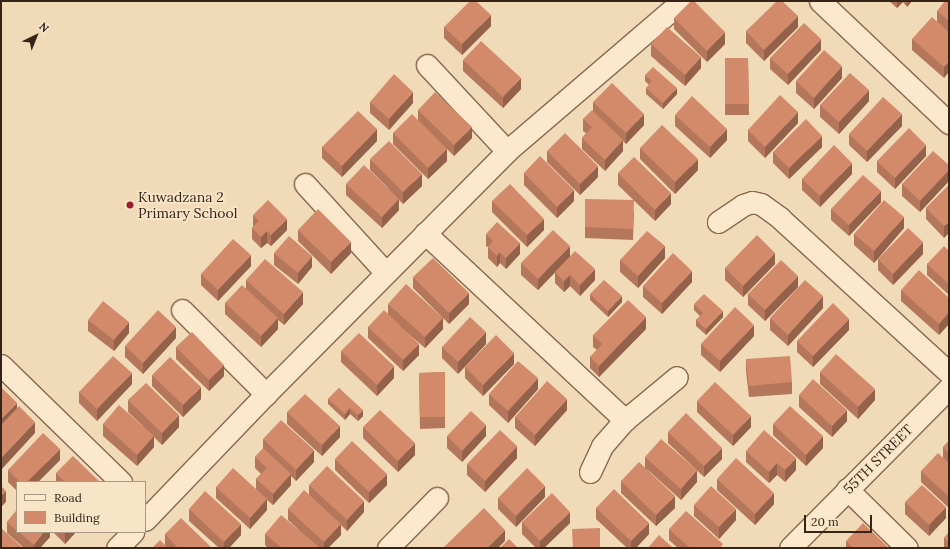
<!DOCTYPE html>
<style>
body{margin:0}
#map{position:relative;width:950px;height:549px;overflow:hidden;background:#f1dab8;font-family:Lora,serif}
div>[style]{position:absolute}
.roads{filter:drop-shadow(1px 0 #886952) drop-shadow(-1px 0 #886952) drop-shadow(0 1px #886952) drop-shadow(0 -1px #886952)}
.minor>*{height:21px;margin:-10.5px;padding:0 10.5px;transform-origin:10.5px;border-radius:10.5px;background:#fce8cc}
.wall>*{inset:0;background:#b5775b}
.shaded-wall>*{inset:0;background:#94614a}
.building>*{inset:0;background:#d38a6a}
.dots>*{width:11px;height:11px;translate:-50% -50%;box-sizing:border-box;border:2px solid #f8e5c8;border-radius:50%}
span{translate:-50% -50%;white-space:nowrap;text-align:center;line-height:1.15;-webkit-text-stroke:3.5px #f8e5c8;paint-order:stroke}
.poi-label{font-size:14px;color:#362419}
.left{translate:0 -50%;text-align:left}
.street-label{font-size:14px;color:#362419}
.frame{position:absolute;inset:0;border:2px solid #362419;pointer-events:none}
.legend{position:absolute;left:16px;top:481px;width:130px;height:52px;box-sizing:border-box;background:#f8e5c8;border:1px solid #aa9882;margin:0;padding:5px 7px;list-style:none;font-size:12px;color:#362419}
.legend li{display:flex;align-items:center;gap:8px;height:20px}
.legend b{width:20px;border:1px solid #aa9882}
.north{position:absolute;left:16px;top:16px;width:40px;height:40px;-webkit-text-stroke:3px #f8e5c8;paint-order:stroke;rotate:43deg;font-size:11px;font-weight:700;line-height:16px;text-align:center;color:#362419}
.north::after{content:'';display:block;margin:auto;width:14px;height:18px;background:#362419;clip-path:polygon(50% 0,100% 100%,50% 72%,0 100%)}
.scale{position:absolute;left:804px;top:515px;width:68px;height:18px;box-sizing:border-box;border:2px solid #362419;border-top:0;padding-left:5px;font-size:12px;line-height:14px;white-space:nowrap;color:#362419;-webkit-text-stroke:3px #f8e5c8;paint-order:stroke}
</style>
<div id="map">
<div class="roads">
<div class="minor">
<div style="left:820px;top:1px;width:178px;rotate:43.4deg"></div>
<div style="left:427px;top:65px;width:117px;rotate:47.1deg"></div>
<div style="left:305px;top:184px;width:120px;rotate:47.7deg"></div>
<div style="left:718px;top:222px;width:30px;rotate:-34deg"></div>
<div style="left:743px;top:205px;width:9px;rotate:-18deg"></div>
<div style="left:752px;top:202px;width:9px;rotate:13deg"></div>
<div style="left:761px;top:204px;width:24px;rotate:36deg"></div>
<div style="left:780px;top:218px;width:229px;rotate:42.5deg"></div>
<div style="left:425px;top:233px;width:274px;rotate:43.1deg"></div>
<div style="left:182px;top:310px;width:119px;rotate:45deg"></div>
<div style="left:1px;top:365px;width:168px;rotate:44.3deg"></div>
<div style="left:590px;top:472px;width:29px;rotate:-65deg"></div>
<div style="left:602px;top:446px;width:35px;rotate:-49deg"></div>
<div style="left:625px;top:420px;width:67px;rotate:-39.6deg"></div>
<div style="left:847px;top:489px;width:84px;rotate:44.5deg"></div>
<div style="left:145px;top:520px;width:175px;rotate:-46.2deg"></div>
<div style="left:266px;top:394px;width:342px;rotate:-45.2deg"></div>
<div style="left:507px;top:151px;width:230px;rotate:-40.6deg"></div>
<div style="left:117px;top:548px;width:23px;rotate:-45deg"></div>
<div style="left:388px;top:548px;width:70px;rotate:-45.6deg"></div>
<div style="left:790px;top:548px;width:226px;rotate:-45.2deg"></div>
</div>
</div>
<div class="wall">
<div style="clip-path:polygon(889px 1px,912px 1px,907px 7px,903px 2px,897px 8px)"></div>
<div style="clip-path:polygon(949px 1px,949px 32px,944px 78px,912px 50px,912px 39px,937px 22px,937px 11px)"></div>
<div style="clip-path:polygon(674px 18px,725px 44px,707px 62px,674px 29px)"></div>
<div style="clip-path:polygon(491px 26px,462px 55px,444px 38px,444px 27px)"></div>
<div style="clip-path:polygon(798px 27px,764px 61px,746px 43px,746px 31px)"></div>
<div style="clip-path:polygon(651px 44px,701px 68px,685px 86px,651px 56px)"></div>
<div style="clip-path:polygon(821px 50px,788px 85px,770px 69px,770px 58px)"></div>
<div style="clip-path:polygon(725px 58px,748px 58px,749px 115px,725px 115px)"></div>
<div style="clip-path:polygon(463px 60px,521px 89px,503px 108px,463px 71px)"></div>
<div style="clip-path:polygon(645px 75px,677px 94px,663px 109px,646px 94px,646px 88px,649px 85px,645px 81px)"></div>
<div style="clip-path:polygon(842px 78px,814px 109px,796px 93px,796px 81px)"></div>
<div style="clip-path:polygon(869px 101px,839px 134px,820px 117px,820px 105px)"></div>
<div style="clip-path:polygon(370px 102px,413px 103px,389px 130px,370px 113px)"></div>
<div style="clip-path:polygon(593px 102px,644px 125px,626px 144px,623px 141px,623px 151px,605px 171px,582px 149px,582px 138px,586px 133px,583px 131px,583px 119px,593px 112px)"></div>
<div style="clip-path:polygon(418px 110px,472px 138px,454px 156px,447px 149px,447px 161px,428px 179px,393px 144px,393px 133px,418px 120px)"></div>
<div style="clip-path:polygon(675px 115px,727px 140px,710px 158px,675px 126px)"></div>
<div style="clip-path:polygon(798px 123px,765px 158px,748px 141px,748px 130px)"></div>
<div style="clip-path:polygon(902px 126px,867px 162px,849px 145px,849px 134px)"></div>
<div style="clip-path:polygon(377px 141px,342px 177px,322px 158px,322px 147px)"></div>
<div style="clip-path:polygon(822px 147px,789px 179px,773px 163px,773px 152px)"></div>
<div style="clip-path:polygon(640px 148px,698px 170px,675px 194px,640px 159px)"></div>
<div style="clip-path:polygon(547px 151px,598px 177px,580px 195px,547px 162px)"></div>
<div style="clip-path:polygon(926px 156px,895px 189px,877px 172px,877px 161px)"></div>
<div style="clip-path:polygon(370px 159px,422px 186px,403px 204px,399px 200px,399px 210px,382px 228px,346px 195px,346px 184px,389px 189px,370px 170px)"></div>
<div style="clip-path:polygon(949px 165px,949px 181px,920px 212px,902px 196px,902px 184px)"></div>
<div style="clip-path:polygon(524px 173px,574px 201px,557px 218px,524px 185px)"></div>
<div style="clip-path:polygon(618px 173px,671px 204px,655px 221px,618px 185px)"></div>
<div style="clip-path:polygon(852px 174px,820px 207px,802px 190px,802px 179px)"></div>
<div style="clip-path:polygon(949px 185px,944px 238px,926px 219px,926px 208px)"></div>
<div style="clip-path:polygon(585px 199px,634px 212px,633px 240px,585px 238px)"></div>
<div style="clip-path:polygon(492px 201px,544px 230px,527px 247px,492px 212px)"></div>
<div style="clip-path:polygon(881px 202px,849px 236px,831px 220px,831px 209px)"></div>
<div style="clip-path:polygon(253px 215px,287px 230px,271px 246px,267px 243px,261px 248px,252px 239px,252px 228px,253px 227px)"></div>
<div style="clip-path:polygon(904px 228px,874px 263px,854px 245px,854px 234px)"></div>
<div style="clip-path:polygon(298px 230px,351px 253px,331px 274px,298px 241px)"></div>
<div style="clip-path:polygon(486px 234px,520px 254px,506px 269px,500px 263px,497px 267px,488px 258px,488px 247px,486px 246px)"></div>
<div style="clip-path:polygon(949px 251px,949px 295px,927px 275px,927px 264px)"></div>
<div style="clip-path:polygon(274px 253px,312px 267px,298px 284px,274px 265px)"></div>
<div style="clip-path:polygon(923px 254px,893px 285px,878px 270px,878px 259px)"></div>
<div style="clip-path:polygon(570px 257px,595px 280px,580px 296px,570px 286px,564px 292px,555px 283px,555px 272px,538px 290px,521px 275px,521px 263px)"></div>
<div style="clip-path:polygon(665px 258px,638px 288px,620px 272px,620px 260px)"></div>
<div style="clip-path:polygon(775px 264px,743px 297px,725px 280px,725px 268px)"></div>
<div style="clip-path:polygon(251px 266px,218px 301px,201px 285px,201px 274px)"></div>
<div style="clip-path:polygon(413px 277px,469px 304px,449px 324px,443px 318px,443px 329px,425px 348px,405px 331px,419px 355px,403px 371px,368px 338px,368px 327px,388px 314px,388px 304px,441px 316px,413px 288px)"></div>
<div style="clip-path:polygon(246px 280px,303px 304px,284px 325px,278px 320px,278px 329px,261px 347px,225px 314px,225px 303px,246px 288px)"></div>
<div style="clip-path:polygon(692px 282px,662px 314px,643px 297px,643px 286px)"></div>
<div style="clip-path:polygon(798px 287px,765px 321px,748px 305px,748px 294px)"></div>
<div style="clip-path:polygon(901px 290px,949px 298px,949px 324px,939px 335px,901px 301px)"></div>
<div style="clip-path:polygon(590px 294px,622px 302px,608px 317px,590px 300px)"></div>
<div style="clip-path:polygon(694px 304px,723px 317px,706px 335px,696px 326px,696px 320px,700px 316px,694px 310px)"></div>
<div style="clip-path:polygon(823px 308px,788px 346px,770px 330px,770px 318px)"></div>
<div style="clip-path:polygon(88px 320px,129px 333px,114px 351px,88px 331px)"></div>
<div style="clip-path:polygon(646px 329px,599px 377px,590px 368px,590px 357px,597px 350px,593px 347px,593px 335px)"></div>
<div style="clip-path:polygon(849px 330px,813px 367px,797px 352px,797px 341px)"></div>
<div style="clip-path:polygon(754px 336px,720px 372px,701px 355px,701px 344px)"></div>
<div style="clip-path:polygon(176px 338px,143px 374px,125px 357px,125px 346px)"></div>
<div style="clip-path:polygon(486px 344px,458px 374px,442px 358px,442px 347px)"></div>
<div style="clip-path:polygon(176px 347px,224px 376px,209px 391px,176px 359px)"></div>
<div style="clip-path:polygon(341px 351px,394px 378px,377px 396px,341px 362px)"></div>
<div style="clip-path:polygon(746px 359px,792px 382px,792px 394px,749px 397px,746px 371px)"></div>
<div style="clip-path:polygon(514px 364px,483px 396px,465px 378px,465px 367px)"></div>
<div style="clip-path:polygon(445px 372px,445px 428px,420px 429px,419px 373px)"></div>
<div style="clip-path:polygon(820px 372px,875px 400px,858px 419px,820px 384px)"></div>
<div style="clip-path:polygon(152px 375px,201px 399px,183px 417px,152px 386px)"></div>
<div style="clip-path:polygon(132px 384px,97px 421px,79px 403px,79px 392px)"></div>
<div style="clip-path:polygon(339px 388px,363px 416px,358px 421px,350px 414px,345px 420px,328px 404px,328px 399px)"></div>
<div style="clip-path:polygon(538px 389px,508px 423px,489px 405px,489px 394px)"></div>
<div style="clip-path:polygon(799px 395px,847px 421px,832px 437px,799px 407px)"></div>
<div style="clip-path:polygon(128px 400px,179px 427px,162px 445px,154px 437px,154px 447px,137px 466px,103px 436px,103px 424px,143px 426px,128px 412px)"></div>
<div style="clip-path:polygon(697px 401px,751px 427px,733px 446px,697px 412px)"></div>
<div style="clip-path:polygon(567px 410px,535px 446px,515px 428px,515px 417px)"></div>
<div style="clip-path:polygon(287px 412px,340px 437px,322px 456px,287px 424px)"></div>
<div style="clip-path:polygon(773px 424px,823px 448px,806px 466px,773px 435px)"></div>
<div style="clip-path:polygon(363px 427px,415px 455px,398px 472px,363px 438px)"></div>
<div style="clip-path:polygon(668px 432px,722px 459px,704px 477px,668px 443px)"></div>
<div style="clip-path:polygon(447px 436px,486px 436px,462px 462px,447px 448px)"></div>
<div style="clip-path:polygon(263px 439px,314px 462px,296px 481px,291px 476px,291px 485px,273px 505px,267px 500px,267px 510px,250px 529px,216px 498px,216px 487px,256px 490px,256px 479px,261px 474px,255px 468px,255px 457px,263px 449px)"></div>
<div style="clip-path:polygon(949px 441px,949px 508px,921px 482px,921px 471px,943px 458px,943px 447px)"></div>
<div style="clip-path:polygon(746px 451px,796px 470px,785px 482px,777px 475px,769px 483px,746px 462px)"></div>
<div style="clip-path:polygon(645px 457px,697px 482px,681px 500px,648px 470px,675px 508px,656px 526px,621px 493px,621px 481px,645px 468px)"></div>
<div style="clip-path:polygon(517px 458px,485px 492px,467px 475px,467px 464px)"></div>
<div style="clip-path:polygon(335px 459px,387px 485px,369px 503px,335px 470px)"></div>
<div style="clip-path:polygon(60px 460px,38px 482px,17px 482px,17px 491px,8px 482px,8px 470px)"></div>
<div style="clip-path:polygon(56px 473px,100px 482px,56px 482px)"></div>
<div style="clip-path:polygon(717px 479px,774px 504px,755px 525px,717px 490px)"></div>
<div style="clip-path:polygon(309px 485px,364px 512px,347px 531px,341px 525px,341px 535px,328px 548px,268px 548px,265px 545px,265px 534px,298px 529px,288px 520px,288px 509px,309px 495px)"></div>
<div style="clip-path:polygon(545px 497px,516px 527px,498px 509px,498px 498px)"></div>
<div style="clip-path:polygon(905px 502px,946px 518px,929px 536px,905px 514px)"></div>
<div style="clip-path:polygon(694px 505px,736px 520px,719px 539px,694px 516px)"></div>
<div style="clip-path:polygon(596px 508px,649px 534px,636px 548px,627px 548px,596px 519px)"></div>
<div style="clip-path:polygon(189px 509px,241px 535px,229px 548px,219px 548px,189px 521px)"></div>
<div style="clip-path:polygon(17px 510px,17px 532px,50px 532px,50px 537px,40px 548px,24px 548px,7px 533px,7px 522px)"></div>
<div style="clip-path:polygon(522px 522px,570px 523px,544px 548px,536px 548px,522px 534px)"></div>
<div style="clip-path:polygon(669px 529px,723px 548px,678px 548px,669px 540px)"></div>
<div style="clip-path:polygon(53px 532px,76px 532px,65px 544px)"></div>
<div style="clip-path:polygon(949px 532px,949px 548px,944px 548px,944px 538px)"></div>
<div style="clip-path:polygon(165px 534px,212px 548px,152px 548px,165px 545px)"></div>
<div style="clip-path:polygon(846px 541px,889px 548px,846px 548px)"></div>
</div>
<div class="shaded-wall">
<div style="clip-path:polygon(897px 1px,903px 1px,903px 2px,897px 8px)"></div>
<div style="clip-path:polygon(907px 1px,912px 1px,907px 7px)"></div>
<div style="clip-path:polygon(491px 15px,491px 26px,462px 55px,462px 44px)"></div>
<div style="clip-path:polygon(798px 16px,798px 27px,764px 61px,764px 50px)"></div>
<div style="clip-path:polygon(725px 32px,725px 44px,707px 62px,707px 51px)"></div>
<div style="clip-path:polygon(821px 39px,821px 50px,788px 85px,788px 74px)"></div>
<div style="clip-path:polygon(701px 57px,701px 68px,685px 86px,685px 75px)"></div>
<div style="clip-path:polygon(949px 61px,949px 72px,944px 78px,944px 67px)"></div>
<div style="clip-path:polygon(842px 66px,842px 78px,814px 109px,814px 98px)"></div>
<div style="clip-path:polygon(521px 78px,521px 89px,503px 108px,503px 97px)"></div>
<div style="clip-path:polygon(677px 88px,677px 94px,663px 109px,663px 103px)"></div>
<div style="clip-path:polygon(869px 90px,869px 101px,839px 134px,839px 122px)"></div>
<div style="clip-path:polygon(413px 92px,413px 103px,389px 130px,389px 119px)"></div>
<div style="clip-path:polygon(798px 112px,798px 123px,765px 158px,765px 147px)"></div>
<div style="clip-path:polygon(644px 114px,644px 125px,626px 144px,626px 133px)"></div>
<div style="clip-path:polygon(902px 114px,902px 126px,867px 162px,867px 151px)"></div>
<div style="clip-path:polygon(472px 127px,472px 138px,454px 156px,454px 145px)"></div>
<div style="clip-path:polygon(377px 129px,377px 141px,342px 177px,342px 166px)"></div>
<div style="clip-path:polygon(727px 129px,727px 140px,710px 158px,710px 147px)"></div>
<div style="clip-path:polygon(822px 136px,822px 147px,789px 179px,789px 168px)"></div>
<div style="clip-path:polygon(623px 140px,623px 151px,605px 171px,605px 160px)"></div>
<div style="clip-path:polygon(926px 145px,926px 156px,895px 189px,895px 178px)"></div>
<div style="clip-path:polygon(447px 149px,447px 161px,428px 179px,428px 168px)"></div>
<div style="clip-path:polygon(698px 159px,698px 170px,675px 194px,675px 182px)"></div>
<div style="clip-path:polygon(852px 163px,852px 174px,820px 207px,820px 196px)"></div>
<div style="clip-path:polygon(598px 166px,598px 177px,580px 195px,580px 184px)"></div>
<div style="clip-path:polygon(949px 170px,949px 181px,920px 212px,920px 201px)"></div>
<div style="clip-path:polygon(422px 174px,422px 186px,403px 204px,403px 192px)"></div>
<div style="clip-path:polygon(574px 190px,574px 201px,557px 218px,557px 207px)"></div>
<div style="clip-path:polygon(881px 191px,881px 202px,849px 236px,849px 225px)"></div>
<div style="clip-path:polygon(671px 193px,671px 204px,655px 221px,655px 210px)"></div>
<div style="clip-path:polygon(399px 199px,399px 210px,382px 228px,382px 217px)"></div>
<div style="clip-path:polygon(904px 217px,904px 228px,874px 263px,874px 251px)"></div>
<div style="clip-path:polygon(287px 219px,287px 230px,271px 246px,271px 235px)"></div>
<div style="clip-path:polygon(544px 219px,544px 230px,527px 247px,527px 235px)"></div>
<div style="clip-path:polygon(949px 222px,949px 233px,944px 238px,944px 226px)"></div>
<div style="clip-path:polygon(267px 231px,267px 243px,261px 248px,261px 237px)"></div>
<div style="clip-path:polygon(351px 242px,351px 253px,331px 274px,331px 262px)"></div>
<div style="clip-path:polygon(923px 242px,923px 254px,893px 285px,893px 274px)"></div>
<div style="clip-path:polygon(520px 243px,520px 254px,506px 269px,506px 258px)"></div>
<div style="clip-path:polygon(570px 246px,570px 257px,538px 290px,538px 279px)"></div>
<div style="clip-path:polygon(665px 246px,665px 258px,638px 288px,638px 276px)"></div>
<div style="clip-path:polygon(500px 252px,500px 263px,497px 267px,497px 256px)"></div>
<div style="clip-path:polygon(775px 253px,775px 264px,743px 297px,743px 286px)"></div>
<div style="clip-path:polygon(251px 255px,251px 266px,218px 301px,218px 290px)"></div>
<div style="clip-path:polygon(312px 256px,312px 267px,298px 284px,298px 273px)"></div>
<div style="clip-path:polygon(595px 269px,595px 280px,580px 296px,580px 285px)"></div>
<div style="clip-path:polygon(692px 271px,692px 282px,662px 314px,662px 303px)"></div>
<div style="clip-path:polygon(570px 275px,570px 286px,564px 292px,564px 281px)"></div>
<div style="clip-path:polygon(798px 276px,798px 287px,765px 321px,765px 310px)"></div>
<div style="clip-path:polygon(303px 292px,303px 304px,284px 325px,284px 314px)"></div>
<div style="clip-path:polygon(469px 293px,469px 304px,449px 324px,449px 313px)"></div>
<div style="clip-path:polygon(622px 296px,622px 302px,608px 317px,608px 311px)"></div>
<div style="clip-path:polygon(823px 296px,823px 308px,788px 346px,788px 335px)"></div>
<div style="clip-path:polygon(723px 311px,723px 317px,706px 335px,706px 329px)"></div>
<div style="clip-path:polygon(949px 312px,949px 324px,939px 335px,939px 324px)"></div>
<div style="clip-path:polygon(646px 317px,646px 329px,599px 377px,599px 366px)"></div>
<div style="clip-path:polygon(278px 318px,278px 329px,261px 347px,261px 336px)"></div>
<div style="clip-path:polygon(443px 318px,443px 329px,425px 348px,425px 337px)"></div>
<div style="clip-path:polygon(849px 319px,849px 330px,813px 367px,813px 356px)"></div>
<div style="clip-path:polygon(129px 322px,129px 333px,114px 351px,114px 340px)"></div>
<div style="clip-path:polygon(754px 325px,754px 336px,720px 372px,720px 361px)"></div>
<div style="clip-path:polygon(176px 327px,176px 338px,143px 374px,143px 363px)"></div>
<div style="clip-path:polygon(486px 332px,486px 344px,458px 374px,458px 362px)"></div>
<div style="clip-path:polygon(419px 344px,419px 355px,403px 371px,403px 360px)"></div>
<div style="clip-path:polygon(514px 353px,514px 364px,483px 396px,483px 385px)"></div>
<div style="clip-path:polygon(224px 365px,224px 376px,209px 391px,209px 380px)"></div>
<div style="clip-path:polygon(394px 366px,394px 378px,377px 396px,377px 385px)"></div>
<div style="clip-path:polygon(132px 373px,132px 384px,97px 421px,97px 409px)"></div>
<div style="clip-path:polygon(538px 378px,538px 389px,508px 423px,508px 411px)"></div>
<div style="clip-path:polygon(201px 387px,201px 399px,183px 417px,183px 405px)"></div>
<div style="clip-path:polygon(875px 389px,875px 400px,858px 419px,858px 407px)"></div>
<div style="clip-path:polygon(567px 399px,567px 410px,535px 446px,535px 435px)"></div>
<div style="clip-path:polygon(17px 403px,17px 414px,1px 430px,1px 419px)"></div>
<div style="clip-path:polygon(350px 408px,350px 414px,345px 420px,345px 414px)"></div>
<div style="clip-path:polygon(363px 410px,363px 416px,358px 421px,358px 415px)"></div>
<div style="clip-path:polygon(847px 410px,847px 421px,832px 437px,832px 426px)"></div>
<div style="clip-path:polygon(179px 415px,179px 427px,162px 445px,162px 433px)"></div>
<div style="clip-path:polygon(751px 416px,751px 427px,733px 446px,733px 435px)"></div>
<div style="clip-path:polygon(35px 422px,35px 433px,1px 470px,1px 458px)"></div>
<div style="clip-path:polygon(486px 425px,486px 436px,462px 462px,462px 451px)"></div>
<div style="clip-path:polygon(340px 426px,340px 437px,322px 456px,322px 445px)"></div>
<div style="clip-path:polygon(154px 436px,154px 447px,137px 466px,137px 455px)"></div>
<div style="clip-path:polygon(823px 436px,823px 448px,806px 466px,806px 455px)"></div>
<div style="clip-path:polygon(415px 443px,415px 455px,398px 472px,398px 461px)"></div>
<div style="clip-path:polygon(517px 446px,517px 458px,485px 492px,485px 481px)"></div>
<div style="clip-path:polygon(722px 448px,722px 459px,704px 477px,704px 466px)"></div>
<div style="clip-path:polygon(60px 449px,60px 460px,38px 482px,27px 482px)"></div>
<div style="clip-path:polygon(314px 450px,314px 462px,296px 481px,296px 470px)"></div>
<div style="clip-path:polygon(796px 458px,796px 470px,785px 482px,785px 470px)"></div>
<div style="clip-path:polygon(777px 463px,777px 475px,769px 483px,769px 472px)"></div>
<div style="clip-path:polygon(697px 470px,697px 482px,681px 500px,681px 489px)"></div>
<div style="clip-path:polygon(291px 474px,291px 485px,273px 505px,273px 494px)"></div>
<div style="clip-path:polygon(387px 474px,387px 485px,369px 503px,369px 492px)"></div>
<div style="clip-path:polygon(545px 486px,545px 497px,516px 527px,516px 516px)"></div>
<div style="clip-path:polygon(6px 491px,6px 502px,1px 507px,1px 496px)"></div>
<div style="clip-path:polygon(774px 493px,774px 504px,755px 525px,755px 514px)"></div>
<div style="clip-path:polygon(675px 496px,675px 508px,656px 526px,656px 515px)"></div>
<div style="clip-path:polygon(267px 499px,267px 510px,250px 529px,250px 518px)"></div>
<div style="clip-path:polygon(364px 501px,364px 512px,347px 531px,347px 520px)"></div>
<div style="clip-path:polygon(946px 507px,946px 518px,929px 536px,929px 525px)"></div>
<div style="clip-path:polygon(736px 509px,736px 520px,719px 539px,719px 527px)"></div>
<div style="clip-path:polygon(570px 512px,570px 523px,544px 548px,540px 548px,540px 541px)"></div>
<div style="clip-path:polygon(649px 523px,649px 534px,636px 548px,631px 548px,631px 541px)"></div>
<div style="clip-path:polygon(241px 524px,241px 535px,229px 548px,224px 548px,224px 542px)"></div>
<div style="clip-path:polygon(341px 524px,341px 535px,328px 548px,324px 548px,324px 542px)"></div>
<div style="clip-path:polygon(505px 530px,505px 541px,498px 548px,487px 548px)"></div>
<div style="clip-path:polygon(44px 532px,50px 532px,50px 537px,40px 548px,34px 548px,34px 545px)"></div>
<div style="clip-path:polygon(65px 532px,76px 532px,65px 544px)"></div>
</div>
<div class="building">
<div style="clip-path:polygon(470px 1px,476px 1px,491px 15px,462px 44px,444px 27px)"></div>
<div style="clip-path:polygon(691px 1px,694px 1px,725px 32px,707px 51px,674px 18px)"></div>
<div style="clip-path:polygon(777px 1px,782px 1px,798px 16px,764px 50px,746px 31px)"></div>
<div style="clip-path:polygon(945px 1px,949px 1px,949px 21px,937px 11px)"></div>
<div style="clip-path:polygon(932px 17px,949px 32px,949px 61px,944px 67px,912px 39px)"></div>
<div style="clip-path:polygon(804px 23px,821px 39px,788px 74px,770px 58px)"></div>
<div style="clip-path:polygon(667px 27px,701px 57px,685px 75px,651px 44px)"></div>
<div style="clip-path:polygon(481px 41px,521px 78px,503px 97px,463px 60px)"></div>
<div style="clip-path:polygon(824px 50px,842px 66px,814px 98px,796px 81px)"></div>
<div style="clip-path:polygon(725px 58px,748px 58px,749px 104px,725px 104px)"></div>
<div style="clip-path:polygon(653px 67px,677px 88px,663px 103px,646px 88px,652px 81px,645px 75px)"></div>
<div style="clip-path:polygon(850px 73px,869px 90px,839px 122px,820px 105px)"></div>
<div style="clip-path:polygon(394px 74px,413px 92px,389px 119px,370px 102px)"></div>
<div style="clip-path:polygon(612px 83px,644px 114px,626px 133px,593px 102px)"></div>
<div style="clip-path:polygon(435px 92px,472px 127px,454px 145px,418px 110px)"></div>
<div style="clip-path:polygon(780px 95px,798px 112px,765px 147px,748px 130px)"></div>
<div style="clip-path:polygon(692px 96px,727px 129px,710px 147px,675px 115px)"></div>
<div style="clip-path:polygon(883px 97px,902px 114px,867px 151px,849px 134px)"></div>
<div style="clip-path:polygon(592px 110px,623px 140px,605px 160px,582px 138px,592px 127px,583px 119px)"></div>
<div style="clip-path:polygon(358px 111px,377px 129px,342px 166px,322px 147px)"></div>
<div style="clip-path:polygon(412px 114px,447px 149px,428px 168px,393px 133px)"></div>
<div style="clip-path:polygon(806px 119px,822px 136px,789px 168px,773px 152px)"></div>
<div style="clip-path:polygon(662px 125px,698px 159px,675px 182px,640px 148px)"></div>
<div style="clip-path:polygon(909px 128px,926px 145px,895px 178px,877px 161px)"></div>
<div style="clip-path:polygon(565px 133px,598px 166px,580px 184px,547px 151px)"></div>
<div style="clip-path:polygon(389px 141px,422px 174px,403px 192px,370px 159px)"></div>
<div style="clip-path:polygon(834px 145px,852px 163px,820px 196px,802px 179px)"></div>
<div style="clip-path:polygon(933px 151px,949px 165px,949px 170px,920px 201px,902px 184px)"></div>
<div style="clip-path:polygon(540px 156px,574px 190px,557px 207px,524px 173px)"></div>
<div style="clip-path:polygon(634px 157px,671px 193px,655px 210px,618px 173px)"></div>
<div style="clip-path:polygon(364px 165px,399px 199px,382px 217px,346px 184px)"></div>
<div style="clip-path:polygon(863px 175px,881px 191px,849px 225px,831px 209px)"></div>
<div style="clip-path:polygon(510px 184px,544px 219px,527px 235px,492px 201px)"></div>
<div style="clip-path:polygon(949px 185px,949px 222px,944px 226px,926px 208px)"></div>
<div style="clip-path:polygon(585px 199px,634px 200px,633px 229px,585px 227px)"></div>
<div style="clip-path:polygon(268px 200px,287px 219px,271px 235px,267px 231px,261px 237px,252px 228px,259px 221px,253px 215px)"></div>
<div style="clip-path:polygon(884px 200px,904px 217px,874px 251px,854px 234px)"></div>
<div style="clip-path:polygon(318px 209px,351px 242px,331px 262px,298px 230px)"></div>
<div style="clip-path:polygon(497px 222px,520px 243px,506px 258px,500px 252px,497px 256px,488px 247px,493px 241px,486px 234px)"></div>
<div style="clip-path:polygon(908px 228px,923px 242px,893px 274px,878px 259px)"></div>
<div style="clip-path:polygon(553px 230px,570px 246px,538px 279px,521px 263px)"></div>
<div style="clip-path:polygon(647px 231px,665px 246px,638px 276px,620px 260px)"></div>
<div style="clip-path:polygon(757px 235px,775px 253px,743px 286px,725px 268px)"></div>
<div style="clip-path:polygon(289px 236px,312px 256px,298px 273px,274px 253px)"></div>
<div style="clip-path:polygon(233px 239px,251px 255px,218px 290px,201px 274px)"></div>
<div style="clip-path:polygon(944px 246px,949px 251px,949px 284px,927px 264px)"></div>
<div style="clip-path:polygon(575px 251px,595px 269px,580px 285px,570px 275px,564px 281px,555px 272px)"></div>
<div style="clip-path:polygon(673px 253px,692px 271px,662px 303px,643px 286px)"></div>
<div style="clip-path:polygon(433px 258px,469px 293px,449px 313px,413px 277px)"></div>
<div style="clip-path:polygon(265px 259px,303px 292px,284px 314px,246px 280px)"></div>
<div style="clip-path:polygon(781px 260px,798px 276px,765px 310px,748px 294px)"></div>
<div style="clip-path:polygon(919px 270px,949px 298px,949px 312px,939px 324px,901px 290px)"></div>
<div style="clip-path:polygon(604px 280px,622px 296px,608px 311px,590px 294px)"></div>
<div style="clip-path:polygon(805px 280px,823px 296px,788px 335px,770px 318px)"></div>
<div style="clip-path:polygon(406px 284px,443px 318px,425px 337px,388px 304px)"></div>
<div style="clip-path:polygon(242px 285px,278px 318px,261px 336px,225px 303px)"></div>
<div style="clip-path:polygon(704px 294px,723px 311px,706px 329px,696px 320px,703px 313px,694px 304px)"></div>
<div style="clip-path:polygon(628px 300px,646px 317px,599px 366px,590px 357px,602px 344px,593px 335px)"></div>
<div style="clip-path:polygon(103px 301px,129px 322px,114px 340px,88px 320px)"></div>
<div style="clip-path:polygon(833px 303px,849px 319px,813px 356px,797px 341px)"></div>
<div style="clip-path:polygon(735px 307px,754px 325px,720px 361px,701px 344px)"></div>
<div style="clip-path:polygon(158px 310px,176px 327px,143px 363px,125px 346px)"></div>
<div style="clip-path:polygon(384px 310px,419px 344px,403px 360px,368px 327px)"></div>
<div style="clip-path:polygon(470px 317px,486px 332px,458px 362px,442px 347px)"></div>
<div style="clip-path:polygon(192px 332px,224px 365px,209px 380px,176px 347px)"></div>
<div style="clip-path:polygon(359px 333px,394px 366px,377px 385px,341px 351px)"></div>
<div style="clip-path:polygon(496px 335px,514px 353px,483px 385px,465px 367px)"></div>
<div style="clip-path:polygon(836px 354px,875px 389px,858px 407px,820px 372px)"></div>
<div style="clip-path:polygon(113px 356px,132px 373px,97px 409px,79px 392px)"></div>
<div style="clip-path:polygon(790px 356px,792px 382px,749px 386px,746px 359px)"></div>
<div style="clip-path:polygon(170px 357px,201px 387px,183px 405px,152px 375px)"></div>
<div style="clip-path:polygon(518px 361px,538px 378px,508px 411px,489px 394px)"></div>
<div style="clip-path:polygon(445px 372px,445px 417px,420px 417px,419px 373px)"></div>
<div style="clip-path:polygon(813px 379px,847px 410px,832px 426px,799px 395px)"></div>
<div style="clip-path:polygon(547px 381px,567px 399px,535px 435px,515px 417px)"></div>
<div style="clip-path:polygon(715px 382px,751px 416px,733px 435px,697px 401px)"></div>
<div style="clip-path:polygon(146px 383px,179px 415px,162px 433px,128px 400px)"></div>
<div style="clip-path:polygon(1px 387px,17px 403px,1px 419px)"></div>
<div style="clip-path:polygon(339px 388px,363px 410px,358px 415px,350px 408px,345px 414px,328px 399px)"></div>
<div style="clip-path:polygon(305px 394px,340px 426px,322px 445px,287px 412px)"></div>
<div style="clip-path:polygon(119px 405px,154px 436px,137px 455px,103px 424px)"></div>
<div style="clip-path:polygon(19px 406px,35px 422px,1px 458px,1px 425px)"></div>
<div style="clip-path:polygon(790px 406px,823px 436px,806px 455px,773px 424px)"></div>
<div style="clip-path:polygon(380px 410px,415px 443px,398px 461px,363px 427px)"></div>
<div style="clip-path:polygon(471px 411px,486px 425px,462px 451px,447px 436px)"></div>
<div style="clip-path:polygon(686px 413px,722px 448px,704px 466px,668px 432px)"></div>
<div style="clip-path:polygon(281px 420px,314px 450px,296px 470px,263px 439px)"></div>
<div style="clip-path:polygon(500px 430px,517px 446px,485px 481px,467px 464px)"></div>
<div style="clip-path:polygon(764px 430px,796px 458px,785px 470px,777px 463px,769px 472px,746px 451px)"></div>
<div style="clip-path:polygon(43px 433px,60px 449px,27px 482px,20px 482px,8px 470px)"></div>
<div style="clip-path:polygon(661px 439px,697px 470px,681px 489px,645px 457px)"></div>
<div style="clip-path:polygon(352px 441px,387px 474px,369px 492px,335px 459px)"></div>
<div style="clip-path:polygon(949px 441px,949px 453px,943px 447px)"></div>
<div style="clip-path:polygon(263px 448px,291px 474px,273px 494px,256px 479px,267px 468px,255px 457px)"></div>
<div style="clip-path:polygon(938px 453px,949px 463px,949px 497px,921px 471px)"></div>
<div style="clip-path:polygon(73px 456px,100px 482px,65px 482px,56px 473px)"></div>
<div style="clip-path:polygon(736px 458px,774px 493px,755px 514px,717px 479px)"></div>
<div style="clip-path:polygon(639px 462px,675px 496px,656px 515px,621px 481px)"></div>
<div style="clip-path:polygon(327px 466px,364px 501px,347px 520px,309px 485px)"></div>
<div style="clip-path:polygon(233px 468px,267px 499px,250px 518px,216px 487px)"></div>
<div style="clip-path:polygon(527px 468px,545px 486px,516px 516px,498px 498px)"></div>
<div style="clip-path:polygon(922px 485px,946px 507px,929px 525px,905px 502px)"></div>
<div style="clip-path:polygon(1px 486px,6px 491px,1px 496px)"></div>
<div style="clip-path:polygon(711px 486px,736px 509px,719px 527px,694px 505px)"></div>
<div style="clip-path:polygon(614px 489px,649px 523px,631px 541px,596px 508px)"></div>
<div style="clip-path:polygon(304px 490px,341px 524px,324px 542px,288px 509px)"></div>
<div style="clip-path:polygon(205px 491px,241px 524px,224px 542px,189px 509px)"></div>
<div style="clip-path:polygon(552px 493px,570px 512px,540px 541px,522px 522px)"></div>
<div style="clip-path:polygon(484px 508px,505px 530px,487px 548px,443px 548px)"></div>
<div style="clip-path:polygon(17px 510px,17px 531px,7px 522px)"></div>
<div style="clip-path:polygon(686px 511px,723px 544px,720px 548px,690px 548px,669px 529px)"></div>
<div style="clip-path:polygon(281px 515px,319px 547px,319px 548px,282px 548px,265px 534px)"></div>
<div style="clip-path:polygon(181px 518px,212px 548px,178px 548px,165px 534px)"></div>
<div style="clip-path:polygon(863px 523px,889px 548px,853px 548px,846px 541px)"></div>
<div style="clip-path:polygon(1px 528px,23px 548px,1px 548px)"></div>
<div style="clip-path:polygon(600px 528px,600px 548px,573px 548px,572px 529px)"></div>
<div style="clip-path:polygon(19px 532px,44px 532px,34px 545px)"></div>
<div style="clip-path:polygon(949px 532px,949px 543px,944px 538px)"></div>
<div style="clip-path:polygon(659px 535px,673px 548px,648px 548px)"></div>
<div style="clip-path:polygon(509px 539px,518px 548px,500px 548px)"></div>
<div style="clip-path:polygon(160px 540px,168px 548px,152px 548px)"></div>
</div>
<div class="dots">
<div style="left:130px;top:205px;background:#9c1d2d"></div>
</div>
<div class="poi-label">
<span class="left" style="left:138px;top:205px">Kuwadzana 2<br>Primary School</span>
</div>
<div class="street-label">
<span style="left:878px;top:459px;rotate:-45deg">55TH STREET</span>
</div>
<div class="frame"></div>
<ul class="legend">
<li><b style="height:5px;background:#fce8cc"></b>Road</li>
<li><b style="height:11px;background:#d38a6a"></b>Building</li>
</ul>
<div class="north">N</div>
<div class="scale">20 m</div>
</div>
